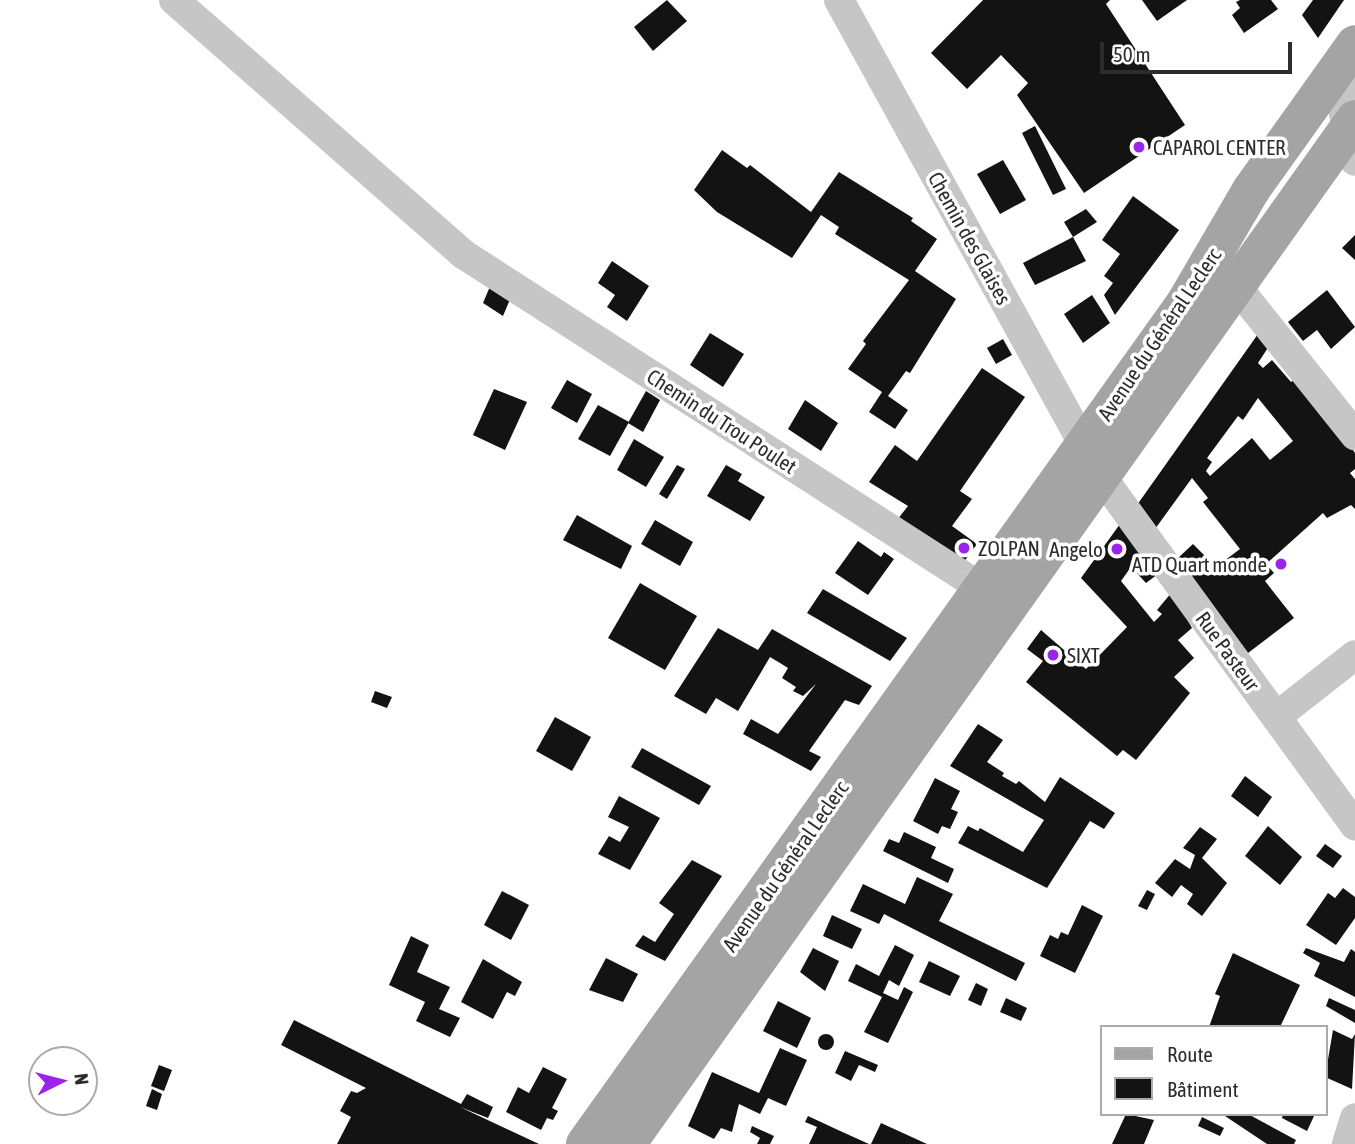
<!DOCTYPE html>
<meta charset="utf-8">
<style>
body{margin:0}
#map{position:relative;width:1355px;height:1144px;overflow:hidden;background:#fff;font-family:"Asap Condensed",sans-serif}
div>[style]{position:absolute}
.building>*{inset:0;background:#131313}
.round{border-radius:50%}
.minor>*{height:30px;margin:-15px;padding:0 15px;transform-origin:15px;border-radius:15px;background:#c6c6c6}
.major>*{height:38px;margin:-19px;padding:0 19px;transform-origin:19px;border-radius:19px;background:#a4a4a4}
.dots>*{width:19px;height:19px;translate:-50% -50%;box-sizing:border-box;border:4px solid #fff;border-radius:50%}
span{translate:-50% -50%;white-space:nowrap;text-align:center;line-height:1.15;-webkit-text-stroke:7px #fff;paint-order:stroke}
.poi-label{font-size:21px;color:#2c2c2c}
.left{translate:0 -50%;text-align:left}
.right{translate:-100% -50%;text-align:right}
.street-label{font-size:21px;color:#2c2c2c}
.legend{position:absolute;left:1100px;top:1025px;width:228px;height:91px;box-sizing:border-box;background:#fff;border:2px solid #ababab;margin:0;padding:9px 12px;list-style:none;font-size:21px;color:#2c2c2c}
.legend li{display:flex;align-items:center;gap:14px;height:35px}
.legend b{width:35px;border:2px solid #ababab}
.north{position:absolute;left:28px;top:1046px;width:70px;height:70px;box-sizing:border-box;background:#fff;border:2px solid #ababab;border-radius:50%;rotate:84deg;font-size:19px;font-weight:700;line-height:28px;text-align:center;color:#2c2c2c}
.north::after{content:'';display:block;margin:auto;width:24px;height:32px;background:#9925eb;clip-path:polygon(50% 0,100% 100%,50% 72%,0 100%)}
.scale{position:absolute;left:1100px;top:42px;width:192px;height:32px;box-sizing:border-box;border:4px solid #2c2c2c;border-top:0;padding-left:9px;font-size:21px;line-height:24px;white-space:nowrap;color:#2c2c2c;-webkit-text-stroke:5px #fff;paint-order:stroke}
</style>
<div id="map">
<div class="building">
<div style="clip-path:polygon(667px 0,687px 21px,653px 51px,634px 27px)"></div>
<div style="clip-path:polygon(983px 0,1110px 0,1106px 4px,1185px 125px,1084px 193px,1017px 95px,1028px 83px,1001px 55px,967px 89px,931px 53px)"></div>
<div style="clip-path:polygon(1142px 0,1187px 0,1157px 21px)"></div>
<div style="clip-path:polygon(1240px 0,1271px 0,1278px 9px,1244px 33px,1232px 15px,1240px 8px,1236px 2px)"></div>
<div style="clip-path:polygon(1313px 0,1344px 0,1318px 38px,1302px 15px)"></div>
<div style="clip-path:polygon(1035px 126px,1066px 189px,1053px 195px,1022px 133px)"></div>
<div style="clip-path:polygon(722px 150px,747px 168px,750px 165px,811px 212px,839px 172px,913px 218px,911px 221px,937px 239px,915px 271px,956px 299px,910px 373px,906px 371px,888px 396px,908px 410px,895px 429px,869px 412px,882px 392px,848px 369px,866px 344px,863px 341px,909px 280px,835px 234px,839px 227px,821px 215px,792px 258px,717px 212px,694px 190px)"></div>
<div style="clip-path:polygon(1003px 160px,1026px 200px,1000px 214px,977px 174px)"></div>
<div style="clip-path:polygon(1133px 196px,1179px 230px,1115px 315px,1104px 295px,1113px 283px,1104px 276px,1120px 254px,1102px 240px)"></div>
<div style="clip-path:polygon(1086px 209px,1097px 222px,1073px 237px,1064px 222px)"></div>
<div style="clip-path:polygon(1355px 235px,1355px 260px,1342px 248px)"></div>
<div style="clip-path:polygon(1073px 237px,1086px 261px,1035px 285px,1023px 263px)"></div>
<div style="clip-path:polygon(612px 261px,649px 286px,627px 321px,607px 307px,615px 295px,598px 283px)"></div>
<div style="clip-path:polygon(494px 277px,513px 292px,503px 316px,483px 303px)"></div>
<div style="clip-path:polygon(1327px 290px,1355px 327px,1331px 349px,1317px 330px,1303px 341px,1288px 322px)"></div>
<div style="clip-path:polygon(1092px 295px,1110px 323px,1083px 343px,1064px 314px)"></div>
<div style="clip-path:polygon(710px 333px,744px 354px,723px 387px,690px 365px)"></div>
<div style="clip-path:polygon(evenodd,1258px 334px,1271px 343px,1258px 363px,1263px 368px,1272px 360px,1291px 382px,1302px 374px,1355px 453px,1355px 469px,1350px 473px,1355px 479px,1355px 509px,1351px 505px,1327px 518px,1323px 513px,1266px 564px,1274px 573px,1265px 581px,1294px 618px,1248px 653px,1178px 558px,1193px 544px,1216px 567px,1240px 549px,1203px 502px,1208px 498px,1192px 478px,1155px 529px,1137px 505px,1258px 334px,1258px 398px,1293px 441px,1270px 460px,1252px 438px,1210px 476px,1206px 471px,1212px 462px,1207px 458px,1238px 416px,1243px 420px,1258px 398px)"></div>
<div style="clip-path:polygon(1003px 339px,1012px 355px,996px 364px,987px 348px)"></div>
<div style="clip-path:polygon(982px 368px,1025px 397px,960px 491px,972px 499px,952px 526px,977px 544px,963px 563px,897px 520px,908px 506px,869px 482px,895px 445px,917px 461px)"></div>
<div style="clip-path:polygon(567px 380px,592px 394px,577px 423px,551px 408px)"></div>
<div style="clip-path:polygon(494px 389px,527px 402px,505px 450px,473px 435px)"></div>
<div style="clip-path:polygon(646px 391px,660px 400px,643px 432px,628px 423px)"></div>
<div style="clip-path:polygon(805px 400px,838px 423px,821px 451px,788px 429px)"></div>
<div style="clip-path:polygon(598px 405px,629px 422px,610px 456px,578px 439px)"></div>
<div style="clip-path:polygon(634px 439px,664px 457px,646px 487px,617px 470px)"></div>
<div style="clip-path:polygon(677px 465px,685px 469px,667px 499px,659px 494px)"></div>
<div style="clip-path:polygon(726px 465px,742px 474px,738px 481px,765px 497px,750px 521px,707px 496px)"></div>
<div style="clip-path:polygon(577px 515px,632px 546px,621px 569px,563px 540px)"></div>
<div style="clip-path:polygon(655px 520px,693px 542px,680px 566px,641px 544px)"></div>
<div style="clip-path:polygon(1120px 524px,1158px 574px,1146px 583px,1131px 567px,1121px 581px,1154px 622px,1162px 614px,1157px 610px,1172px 592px,1192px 628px,1178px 640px,1194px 658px,1174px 677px,1190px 693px,1136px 760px,1123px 750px,1117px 756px,1026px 682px,1043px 661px,1027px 649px,1041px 630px,1086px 669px,1127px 627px,1081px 578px)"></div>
<div style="clip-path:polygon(858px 541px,881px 557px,884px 552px,894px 559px,868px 595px,835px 573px)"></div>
<div style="clip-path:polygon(640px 583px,697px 616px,665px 670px,608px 638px)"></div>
<div style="clip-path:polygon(823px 589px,907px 638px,890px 661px,807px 613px)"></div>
<div style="clip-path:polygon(718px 628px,758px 650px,772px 629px,872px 686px,859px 705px,845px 700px,809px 751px,821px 757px,811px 771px,743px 734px,751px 719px,778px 734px,816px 684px,803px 696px,793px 691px,796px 687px,782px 678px,788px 668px,780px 663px,770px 657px,738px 711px,716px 698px,706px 714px,674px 696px)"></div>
<div style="clip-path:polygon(375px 691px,392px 697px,387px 708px,371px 702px)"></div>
<div style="clip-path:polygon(555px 717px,591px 737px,572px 771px,536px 751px)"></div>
<div style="clip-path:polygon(978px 724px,1003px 740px,987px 762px,1004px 773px,1002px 776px,1016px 784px,1019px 781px,1045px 802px,1060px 777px,1115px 813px,1104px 829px,1090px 821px,1047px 888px,958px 843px,968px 826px,978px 831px,980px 828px,1023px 852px,1044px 820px,950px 766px)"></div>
<div style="clip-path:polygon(642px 748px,711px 786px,699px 805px,631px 767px)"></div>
<div style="clip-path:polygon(1245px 776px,1272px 797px,1258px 817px,1231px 796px)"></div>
<div style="clip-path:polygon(935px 778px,960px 791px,951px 809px,958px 812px,950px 829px,942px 826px,938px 834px,913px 821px)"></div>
<div style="clip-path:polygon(619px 796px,660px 818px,630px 870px,598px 854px,609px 836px,620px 842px,629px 827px,608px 817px)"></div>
<div style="clip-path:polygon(1268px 826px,1302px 857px,1280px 885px,1245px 856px)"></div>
<div style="clip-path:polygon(1200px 827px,1217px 839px,1202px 858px,1227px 883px,1202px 916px,1187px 904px,1193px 894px,1181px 885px,1172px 897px,1155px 883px,1175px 859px,1190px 869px,1195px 855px,1183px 848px)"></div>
<div style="clip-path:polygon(904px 832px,936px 847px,931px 858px,954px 869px,948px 883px,883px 851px,889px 839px,899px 843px)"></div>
<div style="clip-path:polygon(1325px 844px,1342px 856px,1333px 868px,1316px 856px)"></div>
<div style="clip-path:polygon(692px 860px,722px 876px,665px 961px,635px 946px,643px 935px,655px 942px,674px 914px,659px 903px)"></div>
<div style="clip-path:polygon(917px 877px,953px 894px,939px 921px,1025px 963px,1016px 981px,884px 914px,879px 924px,850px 911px,863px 884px,905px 904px)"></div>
<div style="clip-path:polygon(1343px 888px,1355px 897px,1355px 918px,1336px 945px,1306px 925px,1328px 893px,1335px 898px)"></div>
<div style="clip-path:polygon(1147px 890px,1155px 894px,1147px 910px,1138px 906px)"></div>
<div style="clip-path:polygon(502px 891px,529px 905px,511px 940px,484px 925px)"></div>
<div style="clip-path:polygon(1082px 905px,1103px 916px,1075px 973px,1040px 956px,1050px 935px,1058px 939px,1061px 932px,1068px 935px)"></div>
<div style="clip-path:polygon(832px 915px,862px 929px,852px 949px,823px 936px)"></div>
<div style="clip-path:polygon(411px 936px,429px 945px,417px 972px,450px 987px,439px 1009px,460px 1018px,450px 1037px,416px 1021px,425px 1002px,389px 985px)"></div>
<div style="clip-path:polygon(895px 945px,914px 955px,899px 986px,889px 980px,883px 993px,898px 1000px,904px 987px,913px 992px,888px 1043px,864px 1032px,882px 997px,848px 981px,856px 964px,879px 976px)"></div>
<div style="clip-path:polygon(813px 948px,839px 961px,825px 991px,800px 972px)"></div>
<div style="clip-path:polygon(1306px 948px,1344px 962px,1351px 949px,1355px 952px,1355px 997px,1314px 976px,1320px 963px,1303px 953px)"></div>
<div style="clip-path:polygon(1233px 953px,1300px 985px,1281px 1025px,1209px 1027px,1220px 996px,1215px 994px)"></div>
<div style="clip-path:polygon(606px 958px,638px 974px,623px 1002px,589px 990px)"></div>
<div style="clip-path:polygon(483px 959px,522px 982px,515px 996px,507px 992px,493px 1019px,461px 1002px)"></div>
<div style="clip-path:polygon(929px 961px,960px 976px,950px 996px,919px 982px)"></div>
<div style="clip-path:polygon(976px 983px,988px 989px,981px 1006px,968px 1000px)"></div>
<div style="clip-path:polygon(1006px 998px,1027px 1008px,1021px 1021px,1000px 1012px)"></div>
<div style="clip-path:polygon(1329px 998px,1355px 1010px,1355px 1023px,1326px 1006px)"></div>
<div style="clip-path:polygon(778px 1001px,811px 1018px,797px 1048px,763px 1031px)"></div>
<div style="clip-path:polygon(294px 1020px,461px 1104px,467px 1094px,493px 1107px,488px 1118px,460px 1107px,539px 1144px,337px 1144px,351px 1117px,340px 1111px,351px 1091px,357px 1093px,366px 1088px,281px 1045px)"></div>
<div style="clip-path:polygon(1333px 1030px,1352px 1039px,1355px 1034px,1352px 1089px,1325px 1077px)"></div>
<div class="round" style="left:818px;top:1034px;width:16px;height:16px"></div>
<div style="clip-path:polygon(780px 1048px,807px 1060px,786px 1106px,768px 1098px,760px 1114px,739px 1104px,732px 1132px,721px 1128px,714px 1139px,688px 1126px,712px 1072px,759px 1093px)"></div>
<div style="clip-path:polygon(845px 1051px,878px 1065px,875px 1072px,859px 1065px,851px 1081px,835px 1073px)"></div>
<div style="clip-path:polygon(159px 1065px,172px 1070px,164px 1091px,151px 1086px)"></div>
<div style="clip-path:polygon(543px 1067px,567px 1079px,552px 1108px,558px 1111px,553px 1120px,547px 1118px,541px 1130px,506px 1112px,518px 1087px,529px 1093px)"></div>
<div style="clip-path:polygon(152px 1089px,162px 1094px,157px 1110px,146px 1106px)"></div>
<div style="clip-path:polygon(1126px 1114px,1154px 1120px,1144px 1144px,1112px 1144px)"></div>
<div style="clip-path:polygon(1222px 1114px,1248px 1114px,1296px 1140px,1294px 1144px,1267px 1144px)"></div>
<div style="clip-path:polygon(1283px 1114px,1315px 1114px,1307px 1131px,1282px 1118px)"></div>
<div style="clip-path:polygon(808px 1116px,838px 1130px,869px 1144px,809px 1144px,817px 1127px,805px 1122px)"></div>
<div style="clip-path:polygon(1202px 1117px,1224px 1128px,1220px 1136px,1198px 1126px)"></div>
<div style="clip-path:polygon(881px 1123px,927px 1144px,871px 1144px)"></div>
<div style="clip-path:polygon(752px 1126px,774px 1136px,770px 1144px,757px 1144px,760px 1138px,750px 1132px)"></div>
</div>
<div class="minor">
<div style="left:174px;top:0;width:385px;rotate:41.3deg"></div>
<div style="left:463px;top:254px;width:637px;rotate:32.77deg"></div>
<div style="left:839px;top:0;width:543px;rotate:61.17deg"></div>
<div style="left:1101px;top:476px;width:432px;rotate:54deg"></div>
<div style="left:1355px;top:79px;width:37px;rotate:107deg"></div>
<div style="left:1344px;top:114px;width:48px;rotate:76.8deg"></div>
<div style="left:1236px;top:286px;width:191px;rotate:51.4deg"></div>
<div style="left:1276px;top:717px;width:100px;rotate:-38.1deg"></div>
<div style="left:1347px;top:1144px;width:27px;rotate:-73deg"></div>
</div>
<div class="major">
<div style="left:585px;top:1144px;width:1033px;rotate:-54.49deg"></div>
<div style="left:1185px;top:303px;width:131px;rotate:-59.7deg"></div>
<div style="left:1251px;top:190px;width:179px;rotate:-54.5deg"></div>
<div style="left:627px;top:1144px;width:1257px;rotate:-54.62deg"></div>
</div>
<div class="dots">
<div style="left:1139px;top:147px;background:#9925eb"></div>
<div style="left:964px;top:548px;background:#9925eb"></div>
<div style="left:1117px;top:549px;background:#9925eb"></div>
<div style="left:1281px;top:564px;background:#9925eb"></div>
<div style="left:1053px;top:655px;background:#9925eb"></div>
</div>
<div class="poi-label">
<span class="left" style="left:1153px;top:147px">CAPAROL CENTER</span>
<span class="left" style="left:978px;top:548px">ZOLPAN</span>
<span class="right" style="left:1103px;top:549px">Angelo</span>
<span class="right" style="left:1267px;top:564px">ATD Quart monde</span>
<span class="left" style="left:1067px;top:655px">SIXT</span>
</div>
<div class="street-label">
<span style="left:970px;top:238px;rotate:61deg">Chemin des Glaises</span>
<span style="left:1159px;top:334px;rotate:-56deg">Avenue du Général Leclerc</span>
<span style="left:722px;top:421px;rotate:33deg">Chemin du Trou Poulet</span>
<span style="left:1228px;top:651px;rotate:54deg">Rue Pasteur</span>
<span style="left:785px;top:866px;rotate:-55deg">Avenue du Général Leclerc</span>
</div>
<ul class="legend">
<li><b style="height:9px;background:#a4a4a4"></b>Route</li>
<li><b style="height:19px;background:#131313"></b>Bâtiment</li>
</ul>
<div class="north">N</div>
<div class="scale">50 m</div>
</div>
